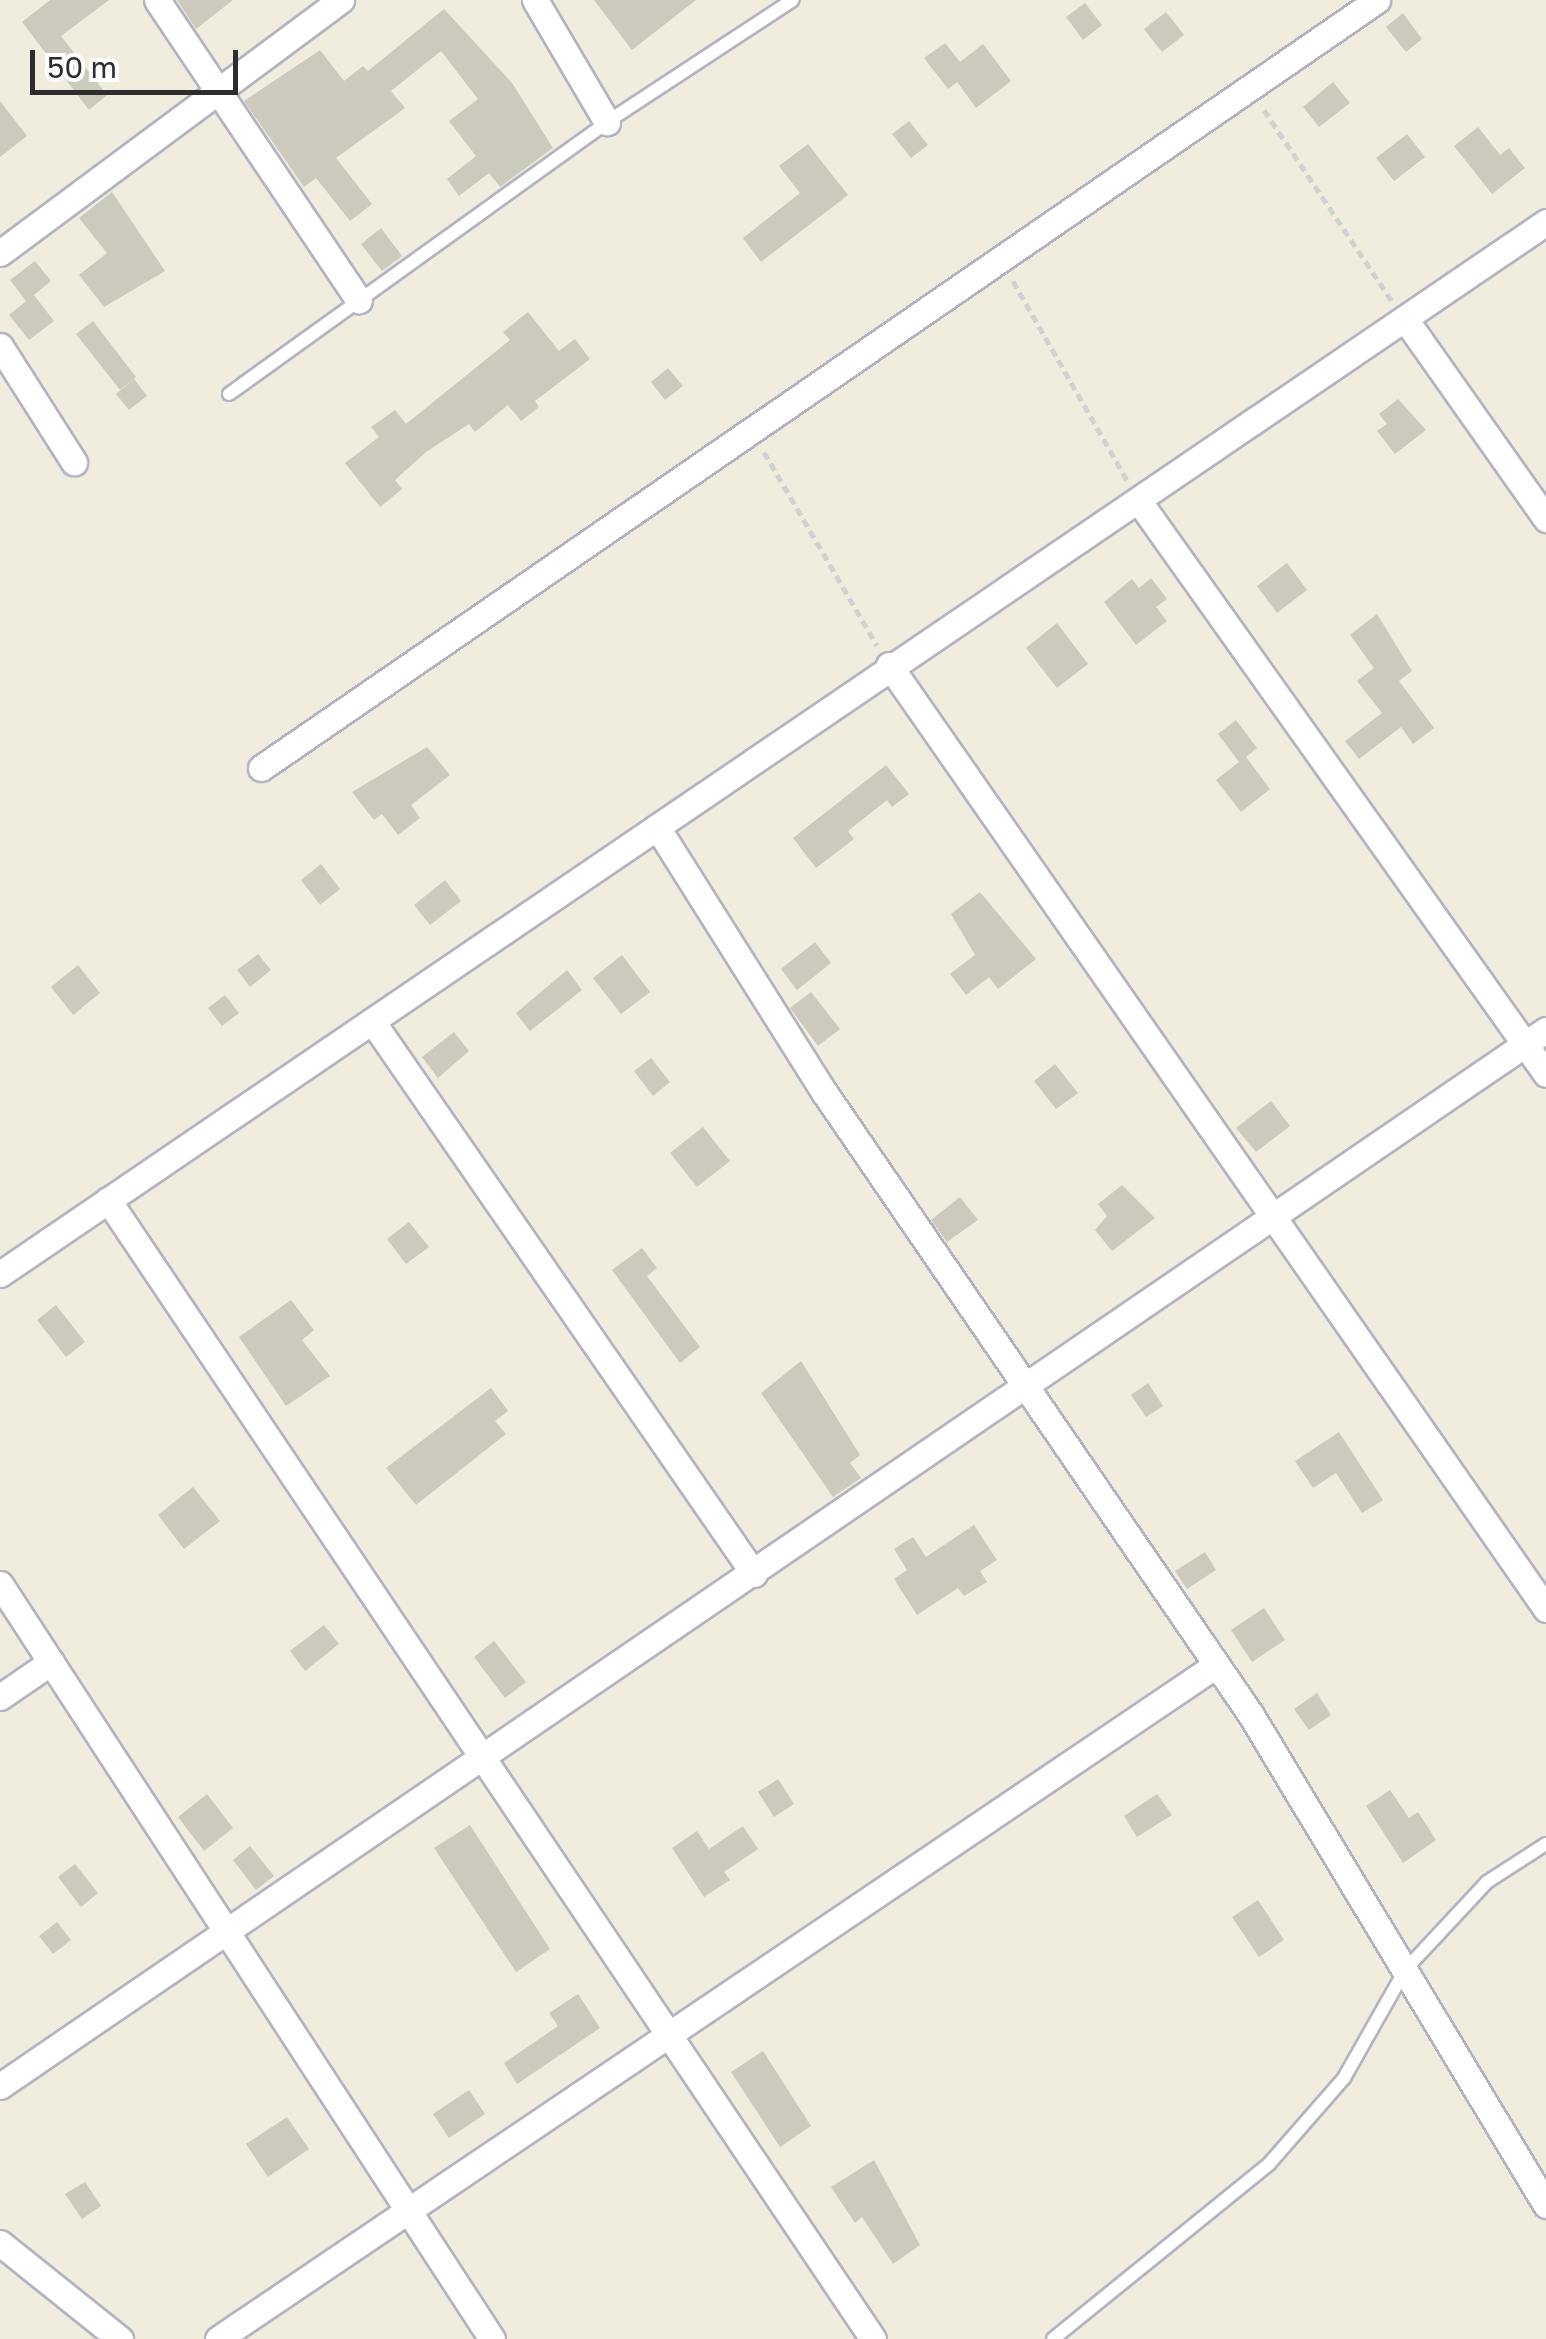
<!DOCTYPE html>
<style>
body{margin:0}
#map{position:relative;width:1546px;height:2339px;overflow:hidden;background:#f0eddf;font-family:"Golos Text",sans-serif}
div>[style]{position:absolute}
.building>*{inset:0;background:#cbcabd}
.path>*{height:5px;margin-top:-2.5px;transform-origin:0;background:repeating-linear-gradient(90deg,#d1d1d1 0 8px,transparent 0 13px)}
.roads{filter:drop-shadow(2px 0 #b3b3c2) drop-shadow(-2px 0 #b3b3c2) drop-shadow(0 2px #b3b3c2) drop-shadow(0 -2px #b3b3c2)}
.service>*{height:12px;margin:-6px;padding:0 6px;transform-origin:6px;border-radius:6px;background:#fff}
.minor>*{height:25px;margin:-12.5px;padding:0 12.5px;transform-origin:12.5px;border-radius:12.5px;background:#fff}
span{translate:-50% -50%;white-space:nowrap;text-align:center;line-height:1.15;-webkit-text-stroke:8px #fff;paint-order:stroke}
.scale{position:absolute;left:30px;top:50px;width:208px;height:45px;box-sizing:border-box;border:5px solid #2d2d2d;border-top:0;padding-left:12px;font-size:30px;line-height:35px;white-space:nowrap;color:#2d2d2d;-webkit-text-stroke:8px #fff;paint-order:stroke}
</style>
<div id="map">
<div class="building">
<div style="clip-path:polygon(50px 0,109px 0,61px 36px,107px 95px,89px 110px,22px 22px)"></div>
<div style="clip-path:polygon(177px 0,233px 0,196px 29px)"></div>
<div style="clip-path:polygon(594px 0,696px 0,632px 50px)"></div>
<div style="clip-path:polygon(1085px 3px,1102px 25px,1083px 40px,1066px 17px)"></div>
<div style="clip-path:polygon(444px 9px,512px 83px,553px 148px,500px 187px,489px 173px,459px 196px,447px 179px,476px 156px,449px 121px,478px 99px,441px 51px,391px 91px,405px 108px,336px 158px,372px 204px,350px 221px,316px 178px,304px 187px,244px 101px,320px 50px,344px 81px,363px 66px,368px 71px)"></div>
<div style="clip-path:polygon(1166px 12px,1184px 35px,1162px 52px,1144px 29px)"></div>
<div style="clip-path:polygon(1403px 13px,1422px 39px,1406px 52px,1386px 27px)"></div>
<div style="clip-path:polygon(945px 43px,960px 62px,983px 44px,1011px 81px,976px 108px,957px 82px,948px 89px,924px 58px)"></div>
<div style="clip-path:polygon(1333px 82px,1350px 103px,1319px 127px,1303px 107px)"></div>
<div style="clip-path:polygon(0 101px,27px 136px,0 157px)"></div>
<div style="clip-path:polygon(909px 121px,928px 145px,911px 158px,892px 134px)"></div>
<div style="clip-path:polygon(1478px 127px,1500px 155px,1509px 148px,1525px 168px,1492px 194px,1454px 146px)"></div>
<div style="clip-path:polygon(1407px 134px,1425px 157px,1394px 181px,1376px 158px)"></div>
<div style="clip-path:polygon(808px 144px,848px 195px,761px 262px,743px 238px,800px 193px,779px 166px)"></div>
<div style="clip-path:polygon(112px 192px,165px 271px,104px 307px,79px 275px,107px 253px,79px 218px)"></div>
<div style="clip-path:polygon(381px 228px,402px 256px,382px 271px,361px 244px)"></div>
<div style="clip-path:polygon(35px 261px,51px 281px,28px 300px,34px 295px,54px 321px,29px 340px,9px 315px,26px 301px,10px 280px)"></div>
<div style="clip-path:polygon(528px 312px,559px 351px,575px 339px,590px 359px,535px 401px,539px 407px,521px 421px,508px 405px,475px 432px,469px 424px,426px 452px,395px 480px,402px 489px,380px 507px,345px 463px,379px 437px,371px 427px,395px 410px,406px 424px,510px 340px,503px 332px)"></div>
<div style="clip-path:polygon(93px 321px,136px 377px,120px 390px,76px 334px)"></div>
<div style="clip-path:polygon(668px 368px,683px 386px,665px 400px,651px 382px)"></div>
<div style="clip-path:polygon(134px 379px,147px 396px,129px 410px,116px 394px)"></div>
<div style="clip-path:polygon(1398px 399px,1426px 430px,1395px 454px,1377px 431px,1387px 424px,1379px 414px)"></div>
<div style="clip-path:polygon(1287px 563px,1307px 590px,1277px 613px,1257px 586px)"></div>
<div style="clip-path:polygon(1151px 578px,1167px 599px,1156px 607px,1167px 621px,1136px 645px,1104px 602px,1132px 579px,1139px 588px)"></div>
<div style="clip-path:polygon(1377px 614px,1412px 671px,1399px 681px,1434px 728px,1413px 744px,1401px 727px,1359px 759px,1345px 741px,1382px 713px,1357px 681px,1374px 668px,1350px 635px)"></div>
<div style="clip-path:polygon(1057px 623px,1088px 664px,1057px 688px,1026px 648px)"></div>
<div style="clip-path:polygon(1236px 720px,1257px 748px,1246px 757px,1270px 789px,1241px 812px,1216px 780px,1239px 762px,1218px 734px)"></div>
<div style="clip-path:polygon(427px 747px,450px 775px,411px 805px,420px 818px,398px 835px,382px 814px,374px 820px,352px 792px)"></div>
<div style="clip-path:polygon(886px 765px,909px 794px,892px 807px,887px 800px,848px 831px,854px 839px,816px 868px,793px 838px)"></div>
<div style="clip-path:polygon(321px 864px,340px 889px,320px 905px,301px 880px)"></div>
<div style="clip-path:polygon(445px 880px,461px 901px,430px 925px,414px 905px)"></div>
<div style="clip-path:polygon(980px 892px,1036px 959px,998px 989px,989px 977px,966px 995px,950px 974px,975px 955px,951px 914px)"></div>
<div style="clip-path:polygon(815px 942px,831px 963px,797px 990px,781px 969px)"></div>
<div style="clip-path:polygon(258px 954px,271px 970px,250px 987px,237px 970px)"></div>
<div style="clip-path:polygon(622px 955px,650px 992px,621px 1014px,593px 978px)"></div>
<div style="clip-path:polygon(78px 965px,100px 993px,73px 1015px,51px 987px)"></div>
<div style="clip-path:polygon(567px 970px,582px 990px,530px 1031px,516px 1013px)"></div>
<div style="clip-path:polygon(811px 992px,840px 1029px,818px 1046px,790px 1008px)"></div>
<div style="clip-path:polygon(225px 995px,239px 1013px,222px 1026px,208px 1008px)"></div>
<div style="clip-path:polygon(454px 1032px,469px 1051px,438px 1078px,422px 1057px)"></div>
<div style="clip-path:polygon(651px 1058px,670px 1082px,653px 1096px,634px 1071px)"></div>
<div style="clip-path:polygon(1055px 1064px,1078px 1093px,1056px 1109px,1034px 1081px)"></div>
<div style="clip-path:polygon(1271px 1101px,1290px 1126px,1256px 1152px,1236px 1128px)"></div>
<div style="clip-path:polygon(703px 1127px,730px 1161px,697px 1187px,670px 1153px)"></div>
<div style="clip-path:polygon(1122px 1185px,1155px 1218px,1112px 1251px,1095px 1230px,1107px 1216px,1098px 1204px)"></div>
<div style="clip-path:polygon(960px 1197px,978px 1220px,947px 1242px,931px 1220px)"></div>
<div style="clip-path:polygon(409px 1222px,429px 1247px,406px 1264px,387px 1239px)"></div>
<div style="clip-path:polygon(642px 1248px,657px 1268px,647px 1276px,700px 1347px,680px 1363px,612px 1270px)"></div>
<div style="clip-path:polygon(291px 1300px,314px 1330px,302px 1340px,330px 1376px,286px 1406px,239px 1337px)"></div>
<div style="clip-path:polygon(56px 1305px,85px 1342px,66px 1357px,37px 1320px)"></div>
<div style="clip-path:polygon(801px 1361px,860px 1455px,850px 1463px,861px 1478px,833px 1497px,761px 1393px)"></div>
<div style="clip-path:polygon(1148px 1383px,1163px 1406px,1146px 1417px,1131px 1395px)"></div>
<div style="clip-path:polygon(491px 1388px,508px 1411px,495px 1421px,506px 1434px,416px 1505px,386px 1468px)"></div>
<div style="clip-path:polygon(1339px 1432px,1383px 1500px,1362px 1513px,1336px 1473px,1313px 1488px,1295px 1461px)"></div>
<div style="clip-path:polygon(193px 1487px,220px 1521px,184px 1549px,158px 1515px)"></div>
<div style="clip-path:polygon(974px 1525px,997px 1560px,980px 1571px,987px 1582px,964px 1596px,958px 1588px,917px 1615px,894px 1579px,907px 1570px,894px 1549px,913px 1537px,926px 1557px)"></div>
<div style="clip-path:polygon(1205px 1552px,1216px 1570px,1187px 1589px,1175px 1571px)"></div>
<div style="clip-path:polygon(1264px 1608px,1285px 1640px,1252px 1662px,1231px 1630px)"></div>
<div style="clip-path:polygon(324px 1625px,339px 1644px,305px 1671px,290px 1651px)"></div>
<div style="clip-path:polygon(494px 1641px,526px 1682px,505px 1698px,474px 1657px)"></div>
<div style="clip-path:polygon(1317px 1693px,1331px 1715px,1309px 1730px,1294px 1709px)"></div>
<div style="clip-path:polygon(778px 1779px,794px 1804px,774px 1817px,758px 1792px)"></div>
<div style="clip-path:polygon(1390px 1790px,1409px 1818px,1418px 1812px,1436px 1840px,1403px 1863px,1366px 1806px)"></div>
<div style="clip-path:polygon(207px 1794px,233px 1828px,204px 1851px,178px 1817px)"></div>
<div style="clip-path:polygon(1157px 1794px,1172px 1815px,1137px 1837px,1124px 1816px)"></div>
<div style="clip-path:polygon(470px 1825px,550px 1949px,516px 1972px,434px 1848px)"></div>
<div style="clip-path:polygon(743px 1826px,758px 1849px,724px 1872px,730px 1880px,704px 1897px,672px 1848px,697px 1831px,709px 1849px)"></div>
<div style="clip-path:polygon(250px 1846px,274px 1876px,256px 1890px,233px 1860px)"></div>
<div style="clip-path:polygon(75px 1864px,98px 1893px,81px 1907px,58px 1877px)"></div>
<div style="clip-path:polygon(1258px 1900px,1284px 1940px,1259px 1957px,1232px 1917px)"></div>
<div style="clip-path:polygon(57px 1922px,71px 1940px,53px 1954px,39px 1936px)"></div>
<div style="clip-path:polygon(578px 1994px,600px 2028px,517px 2084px,504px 2063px,558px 2026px,549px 2013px)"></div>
<div style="clip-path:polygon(763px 2051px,811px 2126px,780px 2147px,731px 2072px)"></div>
<div style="clip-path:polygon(469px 2090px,485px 2114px,449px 2138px,433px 2114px)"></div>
<div style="clip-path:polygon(287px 2117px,309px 2149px,268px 2177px,246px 2144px)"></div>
<div style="clip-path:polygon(874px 2160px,920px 2245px,893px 2264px,862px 2217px,855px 2223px,831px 2187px)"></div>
<div style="clip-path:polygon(85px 2182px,101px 2206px,82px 2219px,65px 2194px)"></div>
</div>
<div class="path">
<div style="left:1264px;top:110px;width:229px;rotate:56.2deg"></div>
<div style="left:1013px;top:281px;width:229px;rotate:60.2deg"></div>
<div style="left:764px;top:452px;width:224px;rotate:59.7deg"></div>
</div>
<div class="roads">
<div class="service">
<div style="left:229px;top:394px;width:466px;rotate:-35.7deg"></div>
<div style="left:607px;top:122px;width:222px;rotate:-33.3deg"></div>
<div style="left:1053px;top:2339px;width:278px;rotate:-39deg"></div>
<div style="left:1269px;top:2164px;width:114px;rotate:-48.9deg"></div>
<div style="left:1344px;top:2078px;width:124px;rotate:-60.5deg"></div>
<div style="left:1405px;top:1970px;width:120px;rotate:-47deg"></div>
<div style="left:1487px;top:1882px;width:70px;rotate:-32.8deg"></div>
</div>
<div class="minor">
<div style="left:157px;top:0;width:362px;rotate:56.1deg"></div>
<div style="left:535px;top:0;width:142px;rotate:59.5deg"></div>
<div style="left:0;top:253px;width:425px;rotate:-36.6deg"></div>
<div style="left:1405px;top:319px;width:245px;rotate:54.8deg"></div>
<div style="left:0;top:346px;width:138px;rotate:57.5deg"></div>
<div style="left:1138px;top:500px;width:704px;rotate:54.59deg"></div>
<div style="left:889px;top:665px;width:1150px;rotate:55.16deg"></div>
<div style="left:261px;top:768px;width:1355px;rotate:-34.53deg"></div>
<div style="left:657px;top:827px;width:313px;rotate:57.8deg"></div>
<div style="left:824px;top:1092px;width:755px;rotate:55.57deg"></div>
<div style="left:1251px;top:1715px;width:572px;rotate:58.95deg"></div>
<div style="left:372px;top:1021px;width:672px;rotate:55.36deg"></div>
<div style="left:108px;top:1200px;width:1372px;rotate:56.11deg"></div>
<div style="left:0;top:1274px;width:1870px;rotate:-34.23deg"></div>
<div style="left:0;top:1584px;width:901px;rotate:56.91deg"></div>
<div style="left:0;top:1697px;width:62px;rotate:-34.5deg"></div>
<div style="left:0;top:2086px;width:1872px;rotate:-34.34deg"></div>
<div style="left:0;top:2243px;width:154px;rotate:38.7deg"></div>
<div style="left:218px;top:2339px;width:1204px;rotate:-34.03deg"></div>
</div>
</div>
<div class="scale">50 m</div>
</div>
